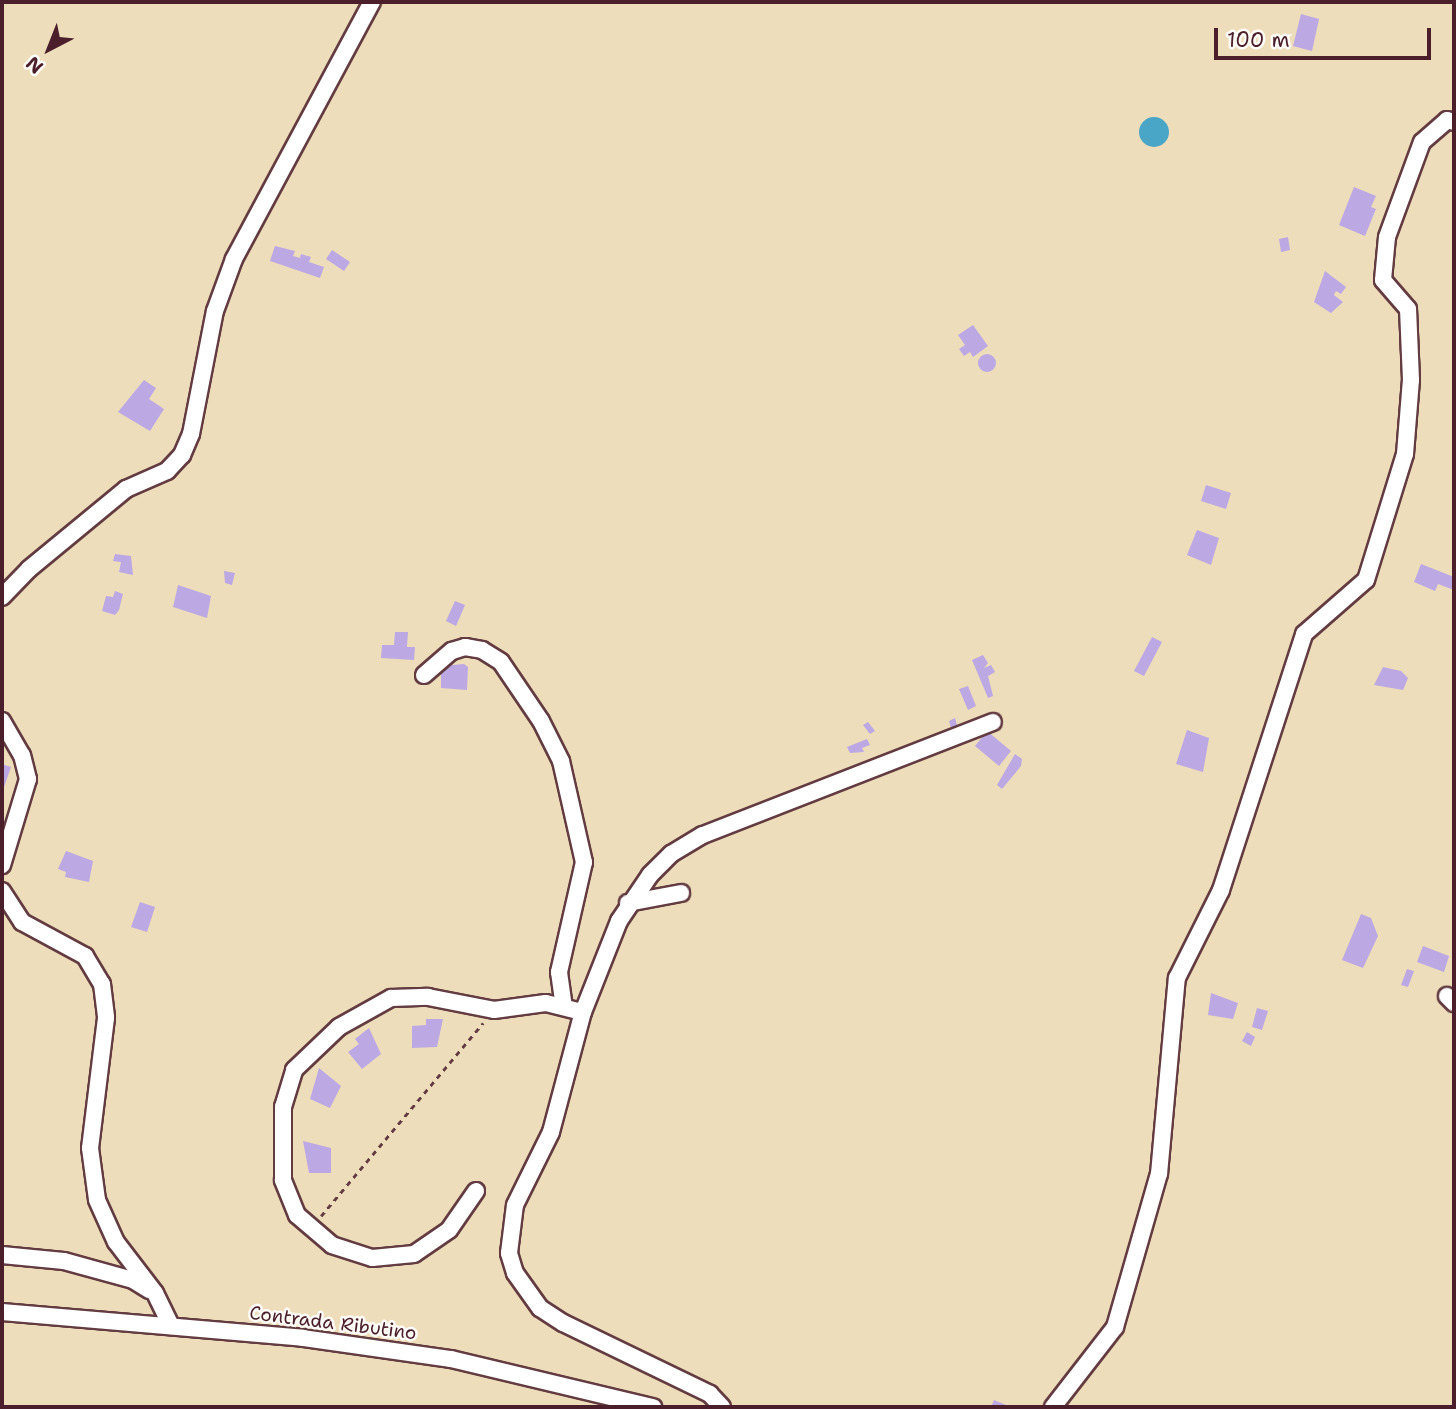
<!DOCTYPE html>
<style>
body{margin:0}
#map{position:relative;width:1456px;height:1409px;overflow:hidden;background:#edb;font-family:"Shantell Sans",sans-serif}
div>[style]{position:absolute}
.water>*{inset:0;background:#49a6c7}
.round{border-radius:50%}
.building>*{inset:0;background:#bca8e3}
.path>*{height:2.5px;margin-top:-1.25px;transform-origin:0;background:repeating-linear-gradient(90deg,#633c41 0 5px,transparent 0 10px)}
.roads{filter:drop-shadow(2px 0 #633c41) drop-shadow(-2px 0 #633c41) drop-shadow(0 2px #633c41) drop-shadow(0 -2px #633c41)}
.minor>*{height:16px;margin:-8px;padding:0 8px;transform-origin:8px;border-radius:8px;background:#fff}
span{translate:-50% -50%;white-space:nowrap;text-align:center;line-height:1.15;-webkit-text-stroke:5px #fdfcf7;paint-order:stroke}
.street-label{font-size:19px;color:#4a1f2b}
.frame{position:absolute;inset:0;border:4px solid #4a1f2b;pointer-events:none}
.north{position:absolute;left:14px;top:14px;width:70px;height:70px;-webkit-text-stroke:5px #fdfcf7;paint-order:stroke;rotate:222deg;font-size:19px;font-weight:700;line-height:28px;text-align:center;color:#4a1f2b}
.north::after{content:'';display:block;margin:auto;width:24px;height:32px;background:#4a1f2b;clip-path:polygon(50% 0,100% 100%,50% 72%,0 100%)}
.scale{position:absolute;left:1214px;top:28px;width:217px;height:32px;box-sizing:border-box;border:4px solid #4a1f2b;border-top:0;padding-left:9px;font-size:21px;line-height:24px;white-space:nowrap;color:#4a1f2b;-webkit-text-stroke:5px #fdfcf7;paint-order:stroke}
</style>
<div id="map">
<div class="water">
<div class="round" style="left:1139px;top:117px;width:30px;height:30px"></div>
</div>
<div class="building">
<div style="clip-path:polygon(1301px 14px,1319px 19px,1312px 51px,1293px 46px)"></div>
<div style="clip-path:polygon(1354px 187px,1376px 196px,1371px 207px,1376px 209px,1365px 236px,1339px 225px)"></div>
<div style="clip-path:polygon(1288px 237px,1290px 250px,1281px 252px,1279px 239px)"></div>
<div style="clip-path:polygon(275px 246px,295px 251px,293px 256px,300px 258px,301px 254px,311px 257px,309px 262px,324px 267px,320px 278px,270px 261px)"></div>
<div style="clip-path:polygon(332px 250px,350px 262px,344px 271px,326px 259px)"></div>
<div style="clip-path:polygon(1325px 271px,1346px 287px,1341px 294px,1336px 291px,1334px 295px,1343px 302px,1331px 313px,1314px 302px)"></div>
<div style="clip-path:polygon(973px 325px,988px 346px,973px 357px,970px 352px,964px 356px,959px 349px,965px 345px,958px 335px)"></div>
<div class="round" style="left:978px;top:354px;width:18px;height:18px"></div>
<div style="clip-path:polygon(144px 380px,156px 388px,149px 399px,164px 409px,150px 431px,118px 412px)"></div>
<div style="clip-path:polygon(1206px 485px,1231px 493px,1226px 509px,1201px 501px)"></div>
<div style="clip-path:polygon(1197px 530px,1219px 538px,1211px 565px,1187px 555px)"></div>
<div style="clip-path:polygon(115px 554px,131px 556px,133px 575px,119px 572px,121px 562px,113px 561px)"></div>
<div style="clip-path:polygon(1421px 564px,1454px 577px,1454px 590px,1438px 584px,1435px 591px,1414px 582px)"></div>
<div style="clip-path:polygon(224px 571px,235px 573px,232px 585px,225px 583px)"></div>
<div style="clip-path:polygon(178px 585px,211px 596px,207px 618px,173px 607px)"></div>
<div style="clip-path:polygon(115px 591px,123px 594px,119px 610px,115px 615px,102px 611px,106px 596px,113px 597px)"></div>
<div style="clip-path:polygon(455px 601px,465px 605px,456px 626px,446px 621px)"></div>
<div style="clip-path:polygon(395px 632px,408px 632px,407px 647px,415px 647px,414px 660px,381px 658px,382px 645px,394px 645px)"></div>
<div style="clip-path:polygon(1152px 637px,1162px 642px,1144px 676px,1134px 671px)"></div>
<div style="clip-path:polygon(983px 655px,988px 663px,984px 668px,991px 665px,995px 672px,988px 676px,993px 696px,988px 698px,972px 660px)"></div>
<div style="clip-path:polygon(464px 664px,468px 667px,467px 690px,441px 688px,441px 666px)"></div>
<div style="clip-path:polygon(1383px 667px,1401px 671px,1408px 678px,1403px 690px,1374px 685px)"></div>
<div style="clip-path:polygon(968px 686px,976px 706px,968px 710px,959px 689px)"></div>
<div style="clip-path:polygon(955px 718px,957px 725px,951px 728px,949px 721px)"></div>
<div style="clip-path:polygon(868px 722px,875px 731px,870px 734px,863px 725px)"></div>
<div style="clip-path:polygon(1187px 730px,1209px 738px,1203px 772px,1176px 764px)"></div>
<div style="clip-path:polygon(987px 731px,1011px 751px,999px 766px,975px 746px)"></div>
<div style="clip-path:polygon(867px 739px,870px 745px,862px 748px,864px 752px,850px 753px,847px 747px)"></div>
<div style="clip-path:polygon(1015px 754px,1022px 759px,1021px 766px,1002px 789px,997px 785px)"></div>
<div style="clip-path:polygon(2px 764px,11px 767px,2px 793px)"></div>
<div style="clip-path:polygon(66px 851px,93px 861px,89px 882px,65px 877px,66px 872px,58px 869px)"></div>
<div style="clip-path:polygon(140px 902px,155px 907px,147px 932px,131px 927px)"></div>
<div style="clip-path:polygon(1361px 914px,1371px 918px,1378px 936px,1363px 968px,1342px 960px)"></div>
<div style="clip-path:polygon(1423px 946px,1449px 956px,1444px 972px,1417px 962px)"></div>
<div style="clip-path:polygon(1407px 969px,1414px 971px,1408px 987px,1401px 985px)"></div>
<div style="clip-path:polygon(1211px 993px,1238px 1003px,1233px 1019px,1208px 1015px)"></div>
<div style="clip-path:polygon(1257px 1008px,1268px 1011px,1262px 1030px,1252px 1027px)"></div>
<div style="clip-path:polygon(426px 1019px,443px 1019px,437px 1047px,412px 1048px,412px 1026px,426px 1025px)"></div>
<div style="clip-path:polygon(369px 1028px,381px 1054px,362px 1069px,348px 1052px,359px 1044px,355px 1039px)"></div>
<div style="clip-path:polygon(1247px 1032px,1255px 1037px,1251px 1046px,1242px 1041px)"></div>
<div style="clip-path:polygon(319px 1068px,341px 1086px,330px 1108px,310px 1099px)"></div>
<div style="clip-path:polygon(303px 1141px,331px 1148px,331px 1173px,309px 1173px)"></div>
<div style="clip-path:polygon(994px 1400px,1006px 1405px,1005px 1407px,991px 1407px)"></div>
</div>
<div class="path">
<div style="left:321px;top:1216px;width:252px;rotate:-50deg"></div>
</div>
<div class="roads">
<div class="minor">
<div style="left:2px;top:597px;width:39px;rotate:-46deg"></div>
<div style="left:29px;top:569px;width:126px;rotate:-39.5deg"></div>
<div style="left:126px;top:489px;width:45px;rotate:-23.7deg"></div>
<div style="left:167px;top:471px;width:22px;rotate:-47deg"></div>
<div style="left:182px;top:455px;width:23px;rotate:-67deg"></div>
<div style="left:191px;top:434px;width:125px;rotate:-79deg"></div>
<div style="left:215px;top:311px;width:55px;rotate:-69.9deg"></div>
<div style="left:234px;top:259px;width:292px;rotate:-61.8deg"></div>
<div style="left:424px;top:675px;width:37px;rotate:-41deg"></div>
<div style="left:452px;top:651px;width:14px;rotate:-17deg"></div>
<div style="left:465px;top:647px;width:17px;rotate:10deg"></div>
<div style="left:482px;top:650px;width:22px;rotate:32deg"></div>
<div style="left:501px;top:662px;width:71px;rotate:55.9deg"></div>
<div style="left:541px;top:721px;width:45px;rotate:63.4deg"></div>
<div style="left:561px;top:761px;width:104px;rotate:77.2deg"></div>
<div style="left:584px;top:862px;width:113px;rotate:102.8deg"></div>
<div style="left:559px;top:972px;width:35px;rotate:82deg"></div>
<div style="left:2px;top:721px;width:39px;rotate:60deg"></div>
<div style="left:22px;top:755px;width:25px;rotate:76deg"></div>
<div style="left:28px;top:779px;width:90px;rotate:106.8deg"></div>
<div style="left:2px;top:891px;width:37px;rotate:57deg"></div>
<div style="left:22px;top:922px;width:72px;rotate:28.4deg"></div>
<div style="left:85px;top:956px;width:33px;rotate:59deg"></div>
<div style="left:102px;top:984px;width:34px;rotate:83deg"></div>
<div style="left:106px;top:1018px;width:131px;rotate:97deg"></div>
<div style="left:90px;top:1148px;width:52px;rotate:82.3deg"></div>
<div style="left:97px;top:1200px;width:46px;rotate:65.7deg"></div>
<div style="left:116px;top:1242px;width:64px;rotate:52.6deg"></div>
<div style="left:155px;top:1293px;width:37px;rotate:64deg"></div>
<div style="left:628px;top:903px;width:54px;rotate:-10.7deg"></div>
<div style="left:1447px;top:996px;width:10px;rotate:45deg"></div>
<div style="left:476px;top:1191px;width:47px;rotate:124.7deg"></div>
<div style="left:449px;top:1230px;width:42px;rotate:145.6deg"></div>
<div style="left:414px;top:1254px;width:42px;rotate:174.6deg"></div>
<div style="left:372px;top:1258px;width:42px;rotate:-162deg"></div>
<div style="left:332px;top:1245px;width:46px;rotate:-139.4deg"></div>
<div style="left:297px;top:1215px;width:38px;rotate:-112deg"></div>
<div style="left:283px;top:1180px;width:73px;rotate:-90deg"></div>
<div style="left:283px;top:1107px;width:39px;rotate:-73deg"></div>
<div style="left:294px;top:1070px;width:62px;rotate:-43.7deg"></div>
<div style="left:339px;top:1027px;width:60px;rotate:-29.1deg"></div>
<div style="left:391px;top:998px;width:37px;rotate:-2deg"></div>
<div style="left:428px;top:997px;width:67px;rotate:11.1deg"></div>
<div style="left:494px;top:1010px;width:52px;rotate:-7.7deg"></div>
<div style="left:546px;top:1003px;width:38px;rotate:14deg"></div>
<div style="left:2px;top:1255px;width:62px;rotate:5.5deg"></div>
<div style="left:64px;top:1261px;width:72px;rotate:15.4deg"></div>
<div style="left:133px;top:1280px;width:19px;rotate:32deg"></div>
<div style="left:2px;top:1312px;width:302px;rotate:4.9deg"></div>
<div style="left:303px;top:1338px;width:149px;rotate:8.1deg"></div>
<div style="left:451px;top:1359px;width:208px;rotate:13.4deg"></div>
<div style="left:722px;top:1407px;width:18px;rotate:-133deg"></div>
<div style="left:710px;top:1394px;width:163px;rotate:-154.2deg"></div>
<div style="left:563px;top:1323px;width:27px;rotate:-147deg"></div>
<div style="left:540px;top:1308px;width:43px;rotate:-125.5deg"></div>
<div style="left:515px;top:1273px;width:21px;rotate:-107deg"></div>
<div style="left:509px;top:1253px;width:48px;rotate:-82.9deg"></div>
<div style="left:515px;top:1205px;width:81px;rotate:-63.7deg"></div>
<div style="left:551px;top:1132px;width:124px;rotate:-75.1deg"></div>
<div style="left:583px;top:1012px;width:98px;rotate:-68.4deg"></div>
<div style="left:619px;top:921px;width:55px;rotate:-56deg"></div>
<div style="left:650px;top:875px;width:30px;rotate:-45deg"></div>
<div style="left:671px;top:854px;width:37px;rotate:-31deg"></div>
<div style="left:703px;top:835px;width:311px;rotate:-21.3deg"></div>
<div style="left:1053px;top:1407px;width:101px;rotate:-52.2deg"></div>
<div style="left:1115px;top:1327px;width:159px;rotate:-74deg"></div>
<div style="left:1159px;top:1174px;width:197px;rotate:-84.8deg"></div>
<div style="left:1177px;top:978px;width:98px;rotate:-63.4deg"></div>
<div style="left:1221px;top:890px;width:269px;rotate:-72deg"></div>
<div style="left:1304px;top:634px;width:82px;rotate:-41.1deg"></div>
<div style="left:1366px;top:580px;width:132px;rotate:-72.8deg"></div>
<div style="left:1405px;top:454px;width:74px;rotate:-85.4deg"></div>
<div style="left:1411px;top:380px;width:71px;rotate:-92.4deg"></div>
<div style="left:1408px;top:309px;width:38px;rotate:-131deg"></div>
<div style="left:1383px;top:280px;width:43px;rotate:-84.7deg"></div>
<div style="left:1387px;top:237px;width:101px;rotate:-69.8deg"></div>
<div style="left:1422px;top:142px;width:33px;rotate:-41deg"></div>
<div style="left:1447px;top:120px;width:7px;rotate:16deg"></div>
</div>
</div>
<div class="street-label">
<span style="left:333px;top:1323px;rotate:7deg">Contrada Ributino</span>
</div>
<div class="frame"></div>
<div class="north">N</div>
<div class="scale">100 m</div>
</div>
